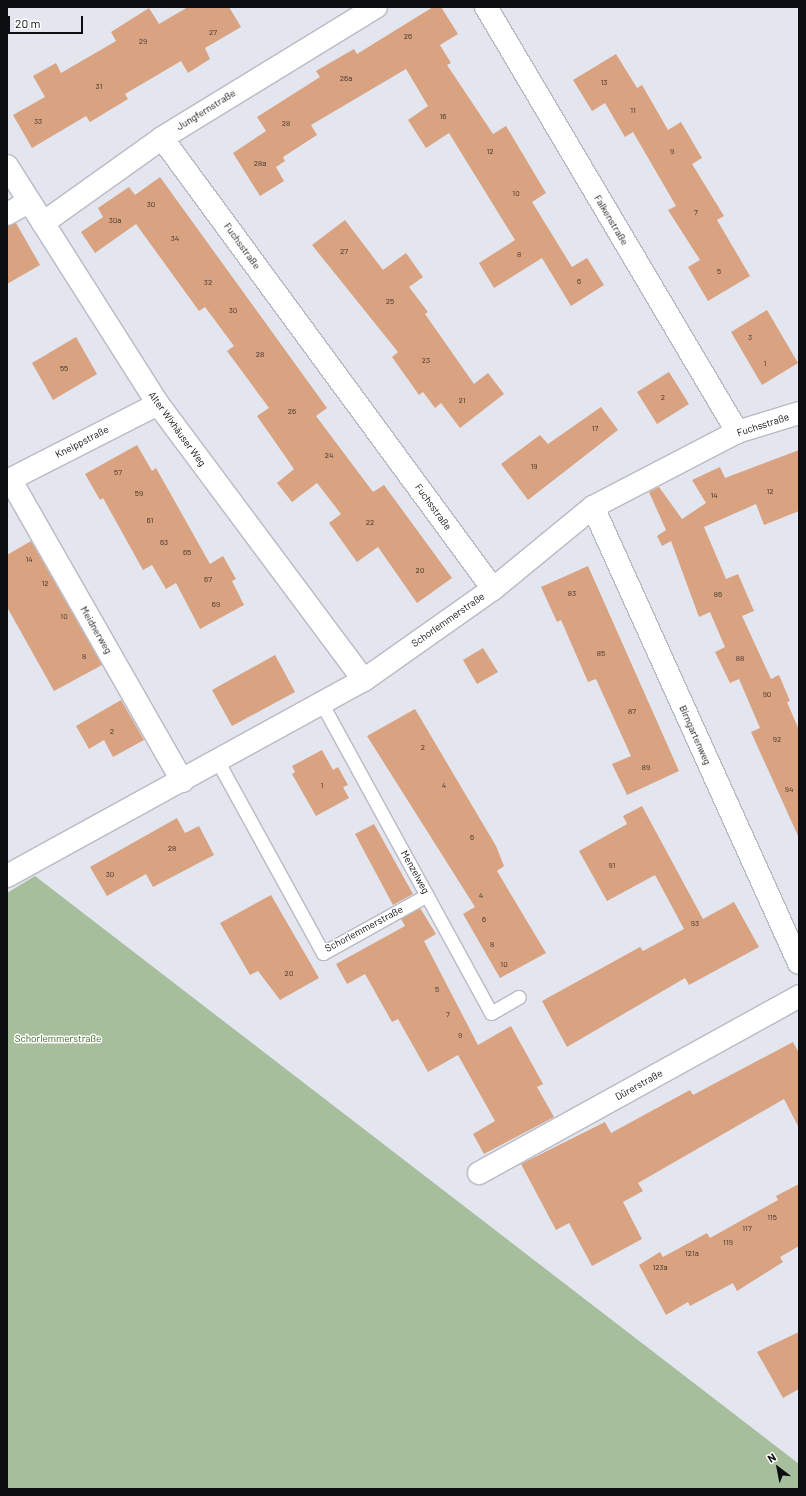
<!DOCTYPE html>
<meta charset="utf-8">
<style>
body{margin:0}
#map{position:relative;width:806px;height:1496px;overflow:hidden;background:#e3e5ef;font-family:Barlow,sans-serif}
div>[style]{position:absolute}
.green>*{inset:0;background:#a6be9b}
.building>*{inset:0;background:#d9a381}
.roads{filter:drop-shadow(1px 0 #b8bac4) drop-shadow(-1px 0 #b8bac4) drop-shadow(0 1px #b8bac4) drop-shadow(0 -1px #b8bac4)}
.lane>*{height:13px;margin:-6.5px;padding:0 6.5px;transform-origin:6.5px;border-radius:6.5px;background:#fff}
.street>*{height:22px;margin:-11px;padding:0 11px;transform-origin:11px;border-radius:11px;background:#fff}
span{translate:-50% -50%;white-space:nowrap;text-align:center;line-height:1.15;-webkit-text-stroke:3px #fff;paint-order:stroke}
.number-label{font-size:8px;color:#40332d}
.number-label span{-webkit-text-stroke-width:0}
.street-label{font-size:10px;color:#0d0e11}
.park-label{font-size:10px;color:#35601b}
.frame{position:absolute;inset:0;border:8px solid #0d0e11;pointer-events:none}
.north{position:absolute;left:758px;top:1448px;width:40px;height:40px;-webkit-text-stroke:3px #fff;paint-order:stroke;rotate:328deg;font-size:11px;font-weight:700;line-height:16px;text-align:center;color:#0d0e11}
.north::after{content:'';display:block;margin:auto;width:14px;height:18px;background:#0d0e11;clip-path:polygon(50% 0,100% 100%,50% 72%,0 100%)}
.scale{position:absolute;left:8px;top:16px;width:75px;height:18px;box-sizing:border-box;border:2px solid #0d0e11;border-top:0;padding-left:5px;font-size:12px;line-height:14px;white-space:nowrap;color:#0d0e11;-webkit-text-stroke:3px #fff;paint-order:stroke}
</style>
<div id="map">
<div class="green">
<div style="clip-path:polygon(35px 876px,799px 1464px,799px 1489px,7px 1489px,7px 893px)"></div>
</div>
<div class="building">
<div style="clip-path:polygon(188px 7px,229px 7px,241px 27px,205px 48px,210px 59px,188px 73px,181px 61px,125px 94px,128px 99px,90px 122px,86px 116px,32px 148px,13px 115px,45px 97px,33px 76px,56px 63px,61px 73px,116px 41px,111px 32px,149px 8px,159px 24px)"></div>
<div style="clip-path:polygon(433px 7px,441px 7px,458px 34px,440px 45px,451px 63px,447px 65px,493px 134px,506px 126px,546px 193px,532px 202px,572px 267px,587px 258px,604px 285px,571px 306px,542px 258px,494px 288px,479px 263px,515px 240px,449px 133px,426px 148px,408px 120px,428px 106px,406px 69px,311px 125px,317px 135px,283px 157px,285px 161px,276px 167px,284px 181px,260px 196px,233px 153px,266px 131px,257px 117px,320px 77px,316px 71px,354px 49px,357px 54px)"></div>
<div style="clip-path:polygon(616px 54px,637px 88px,642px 85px,668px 130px,681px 122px,702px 158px,692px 164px,724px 216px,717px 220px,750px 276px,708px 301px,688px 267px,700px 260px,668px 210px,676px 206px,633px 132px,625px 137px,605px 103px,592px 111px,573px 80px)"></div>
<div style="clip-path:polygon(160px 177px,327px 408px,316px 416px,373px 492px,384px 485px,452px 578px,417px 603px,378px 547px,357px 562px,329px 523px,341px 514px,317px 483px,292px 502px,277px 483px,294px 469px,257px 416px,269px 408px,227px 351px,234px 346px,205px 307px,199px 311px,136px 224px,95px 253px,81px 232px,103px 217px,98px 208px,129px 187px,135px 195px)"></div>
<div style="clip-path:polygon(345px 220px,383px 270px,406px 253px,423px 277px,409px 287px,428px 312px,425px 314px,474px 384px,488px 373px,504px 394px,460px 428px,441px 403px,435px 408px,423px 392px,419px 395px,392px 357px,398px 352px,312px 245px)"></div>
<div style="clip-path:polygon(16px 223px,40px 265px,7px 284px,7px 226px)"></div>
<div style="clip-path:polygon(767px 310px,798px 363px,762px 385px,731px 332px)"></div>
<div style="clip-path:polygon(76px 337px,97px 374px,53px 400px,32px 363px)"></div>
<div style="clip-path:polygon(669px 372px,689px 404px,657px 424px,637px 392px)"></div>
<div style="clip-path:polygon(601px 407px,618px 430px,528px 500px,501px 464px,540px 435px,548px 444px)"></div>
<div style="clip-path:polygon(137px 445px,152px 471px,156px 468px,210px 564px,223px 556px,236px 579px,232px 581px,244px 605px,200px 629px,176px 583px,166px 589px,152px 565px,143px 570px,103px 498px,100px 500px,85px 474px)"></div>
<div style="clip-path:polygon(799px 450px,799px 511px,764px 525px,756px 504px,704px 527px,726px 579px,738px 574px,754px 611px,742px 616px,771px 679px,779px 675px,790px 701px,787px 702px,799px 730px,799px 838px,751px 732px,760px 728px,739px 679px,730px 683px,715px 652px,725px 647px,710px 612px,699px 617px,671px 541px,662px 546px,657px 536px,666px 530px,649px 492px,659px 487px,682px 519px,706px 503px,692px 480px,720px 467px,725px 478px)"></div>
<div style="clip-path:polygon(31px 541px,102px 665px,54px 691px,7px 607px,7px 555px)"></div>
<div style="clip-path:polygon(588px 566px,679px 771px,627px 795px,612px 764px,631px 756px,596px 679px,588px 682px,561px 620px,557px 622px,541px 587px)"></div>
<div style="clip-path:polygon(483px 648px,498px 672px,477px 684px,463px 660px)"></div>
<div style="clip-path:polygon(275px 655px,295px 692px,232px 726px,212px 690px)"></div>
<div style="clip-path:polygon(121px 700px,144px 740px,113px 757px,104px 740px,89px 749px,76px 726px)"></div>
<div style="clip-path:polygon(415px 709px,496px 846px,504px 866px,497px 871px,546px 953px,500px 978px,463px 914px,475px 907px,367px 736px)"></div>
<div style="clip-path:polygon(322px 750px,333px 770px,338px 767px,348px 785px,343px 787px,349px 798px,316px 816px,292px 774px,295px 772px,292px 766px)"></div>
<div style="clip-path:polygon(642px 806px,703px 919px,734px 902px,759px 947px,689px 985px,685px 978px,567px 1047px,542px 1001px,640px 947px,643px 951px,684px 929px,655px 875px,607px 901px,579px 851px,627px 824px,623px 816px)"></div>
<div style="clip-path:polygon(177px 818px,185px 833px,199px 826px,214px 855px,153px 887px,146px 874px,107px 896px,90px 867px)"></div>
<div style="clip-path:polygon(374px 824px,413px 894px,393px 905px,355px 834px)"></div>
<div style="clip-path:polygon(271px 895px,319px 978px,280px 1000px,258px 971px,250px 975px,220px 923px)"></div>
<div style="clip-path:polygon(420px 908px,436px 934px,424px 941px,478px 1045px,511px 1026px,543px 1084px,537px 1087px,554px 1117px,484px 1154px,473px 1134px,495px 1121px,458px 1055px,428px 1072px,398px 1019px,392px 1022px,365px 974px,347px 984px,336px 964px,405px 926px,401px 919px)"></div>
<div style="clip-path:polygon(793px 1042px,799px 1053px,799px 1128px,784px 1099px,638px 1183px,643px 1191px,623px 1202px,642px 1239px,592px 1266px,569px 1223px,556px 1230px,521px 1164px,605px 1122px,611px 1133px,690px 1090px,693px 1095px)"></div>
<div style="clip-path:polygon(799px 1184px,799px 1246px,780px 1257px,783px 1262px,737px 1291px,733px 1283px,690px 1306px,688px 1302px,666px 1315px,639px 1265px,660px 1252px,663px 1257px,707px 1233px,710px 1238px,778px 1200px,776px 1196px)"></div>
<div style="clip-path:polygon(799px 1332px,799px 1389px,783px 1398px,757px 1352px)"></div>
</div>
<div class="roads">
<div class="lane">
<div style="left:322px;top:704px;width:352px;rotate:61.3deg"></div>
<div style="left:491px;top:1013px;width:32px;rotate:-30deg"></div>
<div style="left:218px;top:762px;width:218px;rotate:61.2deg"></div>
<div style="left:323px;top:953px;width:119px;rotate:-29.1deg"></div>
</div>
<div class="street">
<div style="left:486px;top:7px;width:494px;rotate:59.4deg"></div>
<div style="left:162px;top:138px;width:559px;rotate:53.72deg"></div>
<div style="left:7px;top:166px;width:282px;rotate:57.6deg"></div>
<div style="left:158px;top:404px;width:344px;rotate:53.3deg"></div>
<div style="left:7px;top:214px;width:25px;rotate:-29deg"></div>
<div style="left:43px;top:223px;width:146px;rotate:-35.5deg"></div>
<div style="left:162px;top:138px;width:251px;rotate:-31.5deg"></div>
<div style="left:10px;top:479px;width:348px;rotate:60.3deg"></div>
<div style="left:7px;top:481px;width:169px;rotate:-27deg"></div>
<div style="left:593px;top:507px;width:500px;rotate:65.69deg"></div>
<div style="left:7px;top:876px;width:407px;rotate:-28.8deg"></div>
<div style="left:364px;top:680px;width:158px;rotate:-35.2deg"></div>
<div style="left:493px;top:589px;width:129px;rotate:-39.4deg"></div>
<div style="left:593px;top:507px;width:162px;rotate:-27.5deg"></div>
<div style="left:737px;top:432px;width:65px;rotate:-17deg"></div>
<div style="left:479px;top:1173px;width:366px;rotate:-28.9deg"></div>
</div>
</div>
<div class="number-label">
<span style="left:213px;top:33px">27</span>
<span style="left:408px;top:37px">26</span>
<span style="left:143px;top:42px">29</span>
<span style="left:346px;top:79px">26a</span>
<span style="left:604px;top:83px">13</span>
<span style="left:99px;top:87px">31</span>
<span style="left:633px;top:111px">11</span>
<span style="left:443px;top:117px">16</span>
<span style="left:38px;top:122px">33</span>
<span style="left:286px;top:124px">28</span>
<span style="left:490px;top:152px">12</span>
<span style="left:672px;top:152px">9</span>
<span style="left:260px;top:164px">28a</span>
<span style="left:516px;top:194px">10</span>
<span style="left:151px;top:205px">30</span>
<span style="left:696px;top:213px">7</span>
<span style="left:115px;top:221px">30a</span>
<span style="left:175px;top:239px">34</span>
<span style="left:344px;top:252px">27</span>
<span style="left:519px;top:255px">8</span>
<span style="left:719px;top:272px">5</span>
<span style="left:579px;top:282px">6</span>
<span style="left:208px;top:283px">32</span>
<span style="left:390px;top:302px">25</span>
<span style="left:233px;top:311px">30</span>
<span style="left:750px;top:338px">3</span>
<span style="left:260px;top:355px">28</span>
<span style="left:426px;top:361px">23</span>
<span style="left:765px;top:364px">1</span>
<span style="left:64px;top:369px">55</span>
<span style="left:663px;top:398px">2</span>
<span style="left:462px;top:401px">21</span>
<span style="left:292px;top:412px">26</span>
<span style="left:595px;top:429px">17</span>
<span style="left:329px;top:456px">24</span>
<span style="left:534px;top:467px">19</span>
<span style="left:118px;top:473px">57</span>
<span style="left:770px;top:492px">12</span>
<span style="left:139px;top:494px">59</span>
<span style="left:714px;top:496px">14</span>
<span style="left:150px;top:521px">61</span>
<span style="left:370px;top:523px">22</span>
<span style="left:164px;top:543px">63</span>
<span style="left:187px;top:553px">65</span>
<span style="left:29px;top:560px">14</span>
<span style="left:420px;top:571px">20</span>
<span style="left:208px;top:580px">67</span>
<span style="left:45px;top:584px">12</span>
<span style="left:572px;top:594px">83</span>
<span style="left:718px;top:595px">86</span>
<span style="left:216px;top:605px">69</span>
<span style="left:64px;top:617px">10</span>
<span style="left:601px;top:654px">85</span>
<span style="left:84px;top:657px">8</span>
<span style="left:740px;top:659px">88</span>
<span style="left:767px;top:695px">90</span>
<span style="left:632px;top:712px">87</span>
<span style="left:112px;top:732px">2</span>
<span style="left:777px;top:740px">92</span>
<span style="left:423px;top:748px">2</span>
<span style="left:646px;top:768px">89</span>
<span style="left:322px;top:786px">1</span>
<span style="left:444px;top:786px">4</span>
<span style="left:789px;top:790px">94</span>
<span style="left:472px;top:838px">6</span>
<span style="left:172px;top:849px">28</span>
<span style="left:612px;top:866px">91</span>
<span style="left:110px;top:875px">30</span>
<span style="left:481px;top:896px">4</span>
<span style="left:484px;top:920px">6</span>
<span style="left:695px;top:924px">93</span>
<span style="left:492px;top:945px">8</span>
<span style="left:504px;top:965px">10</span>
<span style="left:289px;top:974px">20</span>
<span style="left:437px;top:990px">5</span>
<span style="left:448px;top:1015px">7</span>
<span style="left:460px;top:1036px">9</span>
<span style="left:772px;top:1218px">115</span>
<span style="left:747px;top:1229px">117</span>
<span style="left:728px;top:1243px">119</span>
<span style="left:692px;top:1254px">121a</span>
<span style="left:660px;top:1268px">123a</span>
</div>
<div class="street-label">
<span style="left:206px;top:110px;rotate:-32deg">Jungfernstraße</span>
<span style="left:611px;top:220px;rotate:59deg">Falkenstraße</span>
<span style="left:242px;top:246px;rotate:54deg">Fuchsstraße</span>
<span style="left:763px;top:425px;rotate:-18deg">Fuchsstraße</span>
<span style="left:177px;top:429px;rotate:54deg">Alter Wixhäuser Weg</span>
<span style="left:82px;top:442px;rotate:-27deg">Kneippstraße</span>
<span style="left:433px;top:507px;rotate:54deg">Fuchsstraße</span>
<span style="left:448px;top:620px;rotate:-35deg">Schorlemmerstraße</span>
<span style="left:96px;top:630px;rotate:60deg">Meidnerweg</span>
<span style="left:695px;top:735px;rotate:66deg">Birngartenweg</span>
<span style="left:415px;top:872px;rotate:61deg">Menzelweg</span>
<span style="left:364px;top:929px;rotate:-28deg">Schorlemmerstraße</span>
<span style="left:639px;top:1085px;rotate:-29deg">Dürerstraße</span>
</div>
<div class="park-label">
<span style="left:58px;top:1039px">Schorlemmerstraße</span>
</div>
<div class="frame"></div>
<div class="north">N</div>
<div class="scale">20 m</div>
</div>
